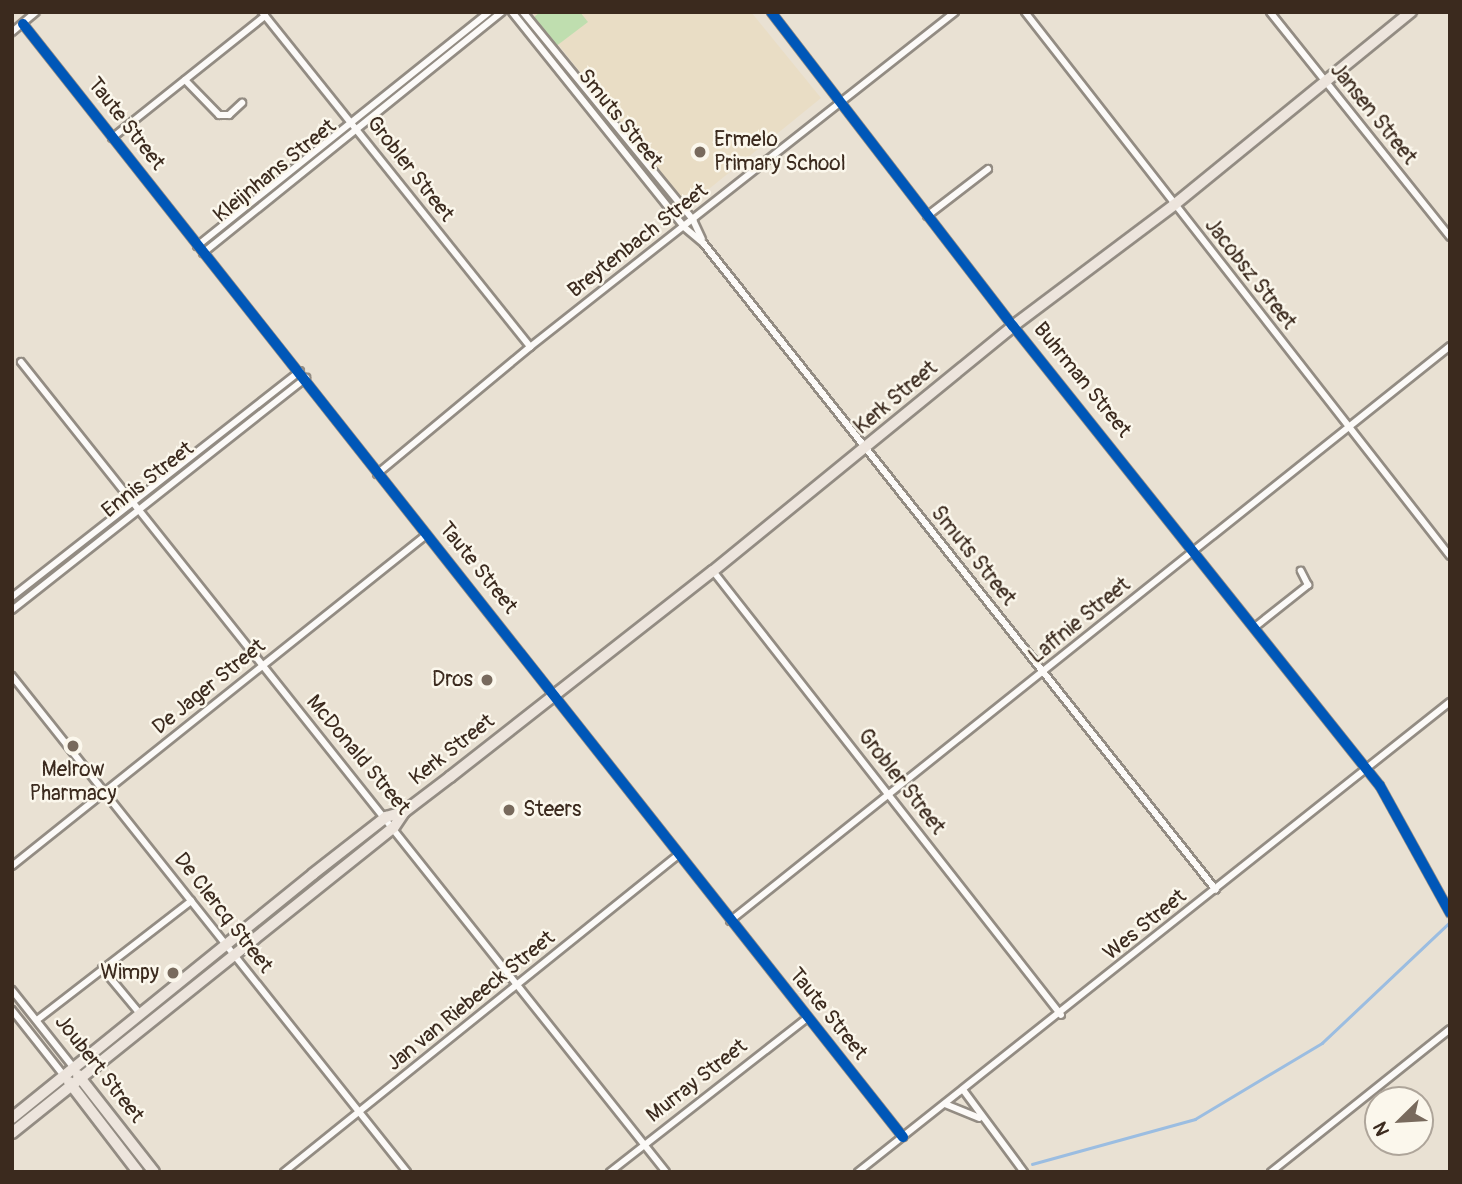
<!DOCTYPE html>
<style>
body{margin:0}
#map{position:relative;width:1462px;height:1184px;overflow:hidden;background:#e9e1d3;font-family:Pangolin,sans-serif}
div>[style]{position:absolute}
.built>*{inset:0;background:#e9ddc5}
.green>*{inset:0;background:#bfdeaf}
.stream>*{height:2.5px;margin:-1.25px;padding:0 1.25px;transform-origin:1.25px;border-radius:1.25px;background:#9bbde1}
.roads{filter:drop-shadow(2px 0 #938c83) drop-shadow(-2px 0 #938c83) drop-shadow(0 2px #938c83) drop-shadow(0 -2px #938c83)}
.minor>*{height:6px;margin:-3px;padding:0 3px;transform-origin:3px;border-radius:3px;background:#fcfaf8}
.trunk>*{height:10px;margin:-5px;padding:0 5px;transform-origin:5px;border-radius:5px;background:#ede5dd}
.cycleway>*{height:10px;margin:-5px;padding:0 5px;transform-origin:5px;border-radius:5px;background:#0057b8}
.dots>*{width:19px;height:19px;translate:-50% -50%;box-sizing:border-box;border:4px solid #fbf7ec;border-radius:50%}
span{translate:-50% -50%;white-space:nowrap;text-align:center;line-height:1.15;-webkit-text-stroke:5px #fbf7ec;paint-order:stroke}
.street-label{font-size:21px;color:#3b2a1e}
.poi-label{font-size:21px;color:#3b2a1e}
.left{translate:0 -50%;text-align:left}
.right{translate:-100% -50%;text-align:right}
.frame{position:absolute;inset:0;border:14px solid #3b2a1e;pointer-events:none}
.north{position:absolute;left:1364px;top:1086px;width:70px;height:70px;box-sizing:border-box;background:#fbf7ec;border:2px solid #aea59a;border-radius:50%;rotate:246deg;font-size:19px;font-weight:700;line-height:28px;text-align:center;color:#3b2a1e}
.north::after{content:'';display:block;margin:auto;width:24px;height:32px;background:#786a5d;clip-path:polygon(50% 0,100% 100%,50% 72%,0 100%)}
</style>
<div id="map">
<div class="built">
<div style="clip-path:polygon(532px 12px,751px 12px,821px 98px,688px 206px)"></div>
</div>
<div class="green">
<div style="clip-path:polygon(540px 12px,580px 12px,588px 22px,555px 47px,533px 18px)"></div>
</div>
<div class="stream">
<div style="left:1032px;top:1164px;width:169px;rotate:-15.4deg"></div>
<div style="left:1195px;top:1119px;width:148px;rotate:-30.9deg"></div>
<div style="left:1322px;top:1043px;width:176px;rotate:-43.4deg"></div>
</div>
<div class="roads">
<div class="minor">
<div style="left:262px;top:12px;width:429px;rotate:51.3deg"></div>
<div style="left:512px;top:12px;width:275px;rotate:51.3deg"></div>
<div style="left:684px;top:227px;width:26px;rotate:40deg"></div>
<div style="left:704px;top:244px;width:824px;rotate:51.6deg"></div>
<div style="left:523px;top:12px;width:269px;rotate:50.7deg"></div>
<div style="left:693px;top:220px;width:21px;rotate:65deg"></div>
<div style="left:771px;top:12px;width:396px;rotate:52.4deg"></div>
<div style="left:1013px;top:326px;width:588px;rotate:51.42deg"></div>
<div style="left:1380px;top:786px;width:145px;rotate:61.1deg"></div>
<div style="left:1025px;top:12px;width:690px;rotate:52deg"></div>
<div style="left:1270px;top:12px;width:288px;rotate:51.3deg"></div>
<div style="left:23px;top:24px;width:1419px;rotate:51.67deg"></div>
<div style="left:12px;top:32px;width:31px;rotate:-40deg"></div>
<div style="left:185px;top:80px;width:49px;rotate:45.8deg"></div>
<div style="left:219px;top:115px;width:10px"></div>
<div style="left:229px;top:115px;width:18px;rotate:-43deg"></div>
<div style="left:112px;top:138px;width:196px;rotate:-38.6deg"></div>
<div style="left:927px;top:216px;width:77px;rotate:-37.6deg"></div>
<div style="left:197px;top:246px;width:374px;rotate:-38.7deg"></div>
<div style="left:203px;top:253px;width:384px;rotate:-38.9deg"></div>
<div style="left:21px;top:362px;width:1035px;rotate:51.47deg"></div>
<div style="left:377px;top:474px;width:199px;rotate:-39.7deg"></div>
<div style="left:530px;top:347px;width:541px;rotate:-38.25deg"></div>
<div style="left:713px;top:571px;width:564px;rotate:51.91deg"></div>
<div style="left:12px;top:597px;width:366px;rotate:-38.1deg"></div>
<div style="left:12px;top:610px;width:375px;rotate:-38.3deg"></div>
<div style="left:1255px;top:627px;width:68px;rotate:-38.4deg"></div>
<div style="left:1308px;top:585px;width:16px;rotate:-117deg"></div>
<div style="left:12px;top:676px;width:634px;rotate:51.47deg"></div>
<div style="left:12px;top:866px;width:530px;rotate:-38.64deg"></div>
<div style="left:730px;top:921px;width:921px;rotate:-38.61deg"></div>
<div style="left:102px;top:968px;width:61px;rotate:50.3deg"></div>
<div style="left:12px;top:990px;width:100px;rotate:51.5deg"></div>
<div style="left:12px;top:1010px;width:85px;rotate:51.7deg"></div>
<div style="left:37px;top:1020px;width:195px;rotate:-37.7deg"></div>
<div style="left:964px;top:1091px;width:101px;rotate:53.5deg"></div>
<div style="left:945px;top:1104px;width:37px;rotate:22deg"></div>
<div style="left:284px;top:1172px;width:506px;rotate:-38.82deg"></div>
<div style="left:610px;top:1172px;width:249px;rotate:-38deg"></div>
<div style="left:858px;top:1172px;width:756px;rotate:-38.45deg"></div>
<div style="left:1271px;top:1172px;width:229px;rotate:-38.6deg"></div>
</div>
<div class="trunk">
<div style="left:78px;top:1075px;width:123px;rotate:51.9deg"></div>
<div style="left:69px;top:1082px;width:113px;rotate:52.5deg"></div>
<div style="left:12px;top:1118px;width:387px;rotate:-39deg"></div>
<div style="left:313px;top:874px;width:93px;rotate:-38deg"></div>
<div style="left:386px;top:817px;width:19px;rotate:-16deg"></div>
<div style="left:404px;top:812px;width:58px;rotate:-37.3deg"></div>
<div style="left:450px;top:777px;width:334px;rotate:-38.1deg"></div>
<div style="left:713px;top:571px;width:387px;rotate:-39.2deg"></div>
<div style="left:1013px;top:326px;width:201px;rotate:-36.9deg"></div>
<div style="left:1174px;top:205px;width:306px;rotate:-39.2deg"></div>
<div style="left:12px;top:1133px;width:489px;rotate:-38.7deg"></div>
<div style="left:394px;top:827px;width:18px;rotate:-56deg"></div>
</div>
</div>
<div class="cycleway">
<div style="left:771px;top:12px;width:396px;rotate:52.4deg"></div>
<div style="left:1013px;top:326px;width:588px;rotate:51.42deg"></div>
<div style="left:1380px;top:786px;width:145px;rotate:61.1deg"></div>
<div style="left:23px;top:24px;width:1419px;rotate:51.67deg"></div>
</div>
<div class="dots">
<div style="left:700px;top:152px;background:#786a5d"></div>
<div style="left:487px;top:680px;background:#786a5d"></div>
<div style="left:73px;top:746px;background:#786a5d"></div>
<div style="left:509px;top:810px;background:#786a5d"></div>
<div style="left:173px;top:973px;background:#786a5d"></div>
</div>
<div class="street-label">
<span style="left:1373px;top:114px;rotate:51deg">Jansen Street</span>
<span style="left:620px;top:119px;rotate:51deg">Smuts Street</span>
<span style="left:126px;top:124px;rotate:52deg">Taute Street</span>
<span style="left:410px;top:169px;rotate:52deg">Grobler Street</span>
<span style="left:275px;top:171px;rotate:-39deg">Kleijnhans Street</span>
<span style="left:638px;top:241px;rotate:-38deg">Breytenbach Street</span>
<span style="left:1250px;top:274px;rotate:52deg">Jacobsz Street</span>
<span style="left:1082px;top:380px;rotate:51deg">Buhrman Street</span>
<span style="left:896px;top:398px;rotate:-40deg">Kerk Street</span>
<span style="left:148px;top:480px;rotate:-38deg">Ennis Street</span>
<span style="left:973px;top:556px;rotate:51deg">Smuts Street</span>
<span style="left:478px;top:568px;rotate:51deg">Taute Street</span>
<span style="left:1080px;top:621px;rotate:-39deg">Laffnie Street</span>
<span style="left:209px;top:687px;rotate:-39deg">De Jager Street</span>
<span style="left:452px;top:750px;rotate:-38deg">Kerk Street</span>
<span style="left:358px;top:755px;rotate:50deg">McDonald Street</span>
<span style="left:901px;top:782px;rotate:52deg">Grobler Street</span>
<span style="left:223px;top:913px;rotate:52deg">De Clercq Street</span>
<span style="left:1145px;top:925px;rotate:-39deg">Wes Street</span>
<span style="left:471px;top:1001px;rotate:-39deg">Jan van Riebeeck Street</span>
<span style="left:828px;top:1014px;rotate:51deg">Taute Street</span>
<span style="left:99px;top:1069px;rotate:52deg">Joubert Street</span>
<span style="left:697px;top:1081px;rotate:-38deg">Murray Street</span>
</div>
<div class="poi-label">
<span class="left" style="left:714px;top:152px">Ermelo<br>Primary School</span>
<span class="right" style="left:473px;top:680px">Dros</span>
<span style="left:73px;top:782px">Melrow<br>Pharmacy</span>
<span class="left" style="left:523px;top:810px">Steers</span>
<span class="right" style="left:159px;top:973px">Wimpy</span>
</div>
<div class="frame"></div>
<div class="north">N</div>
</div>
